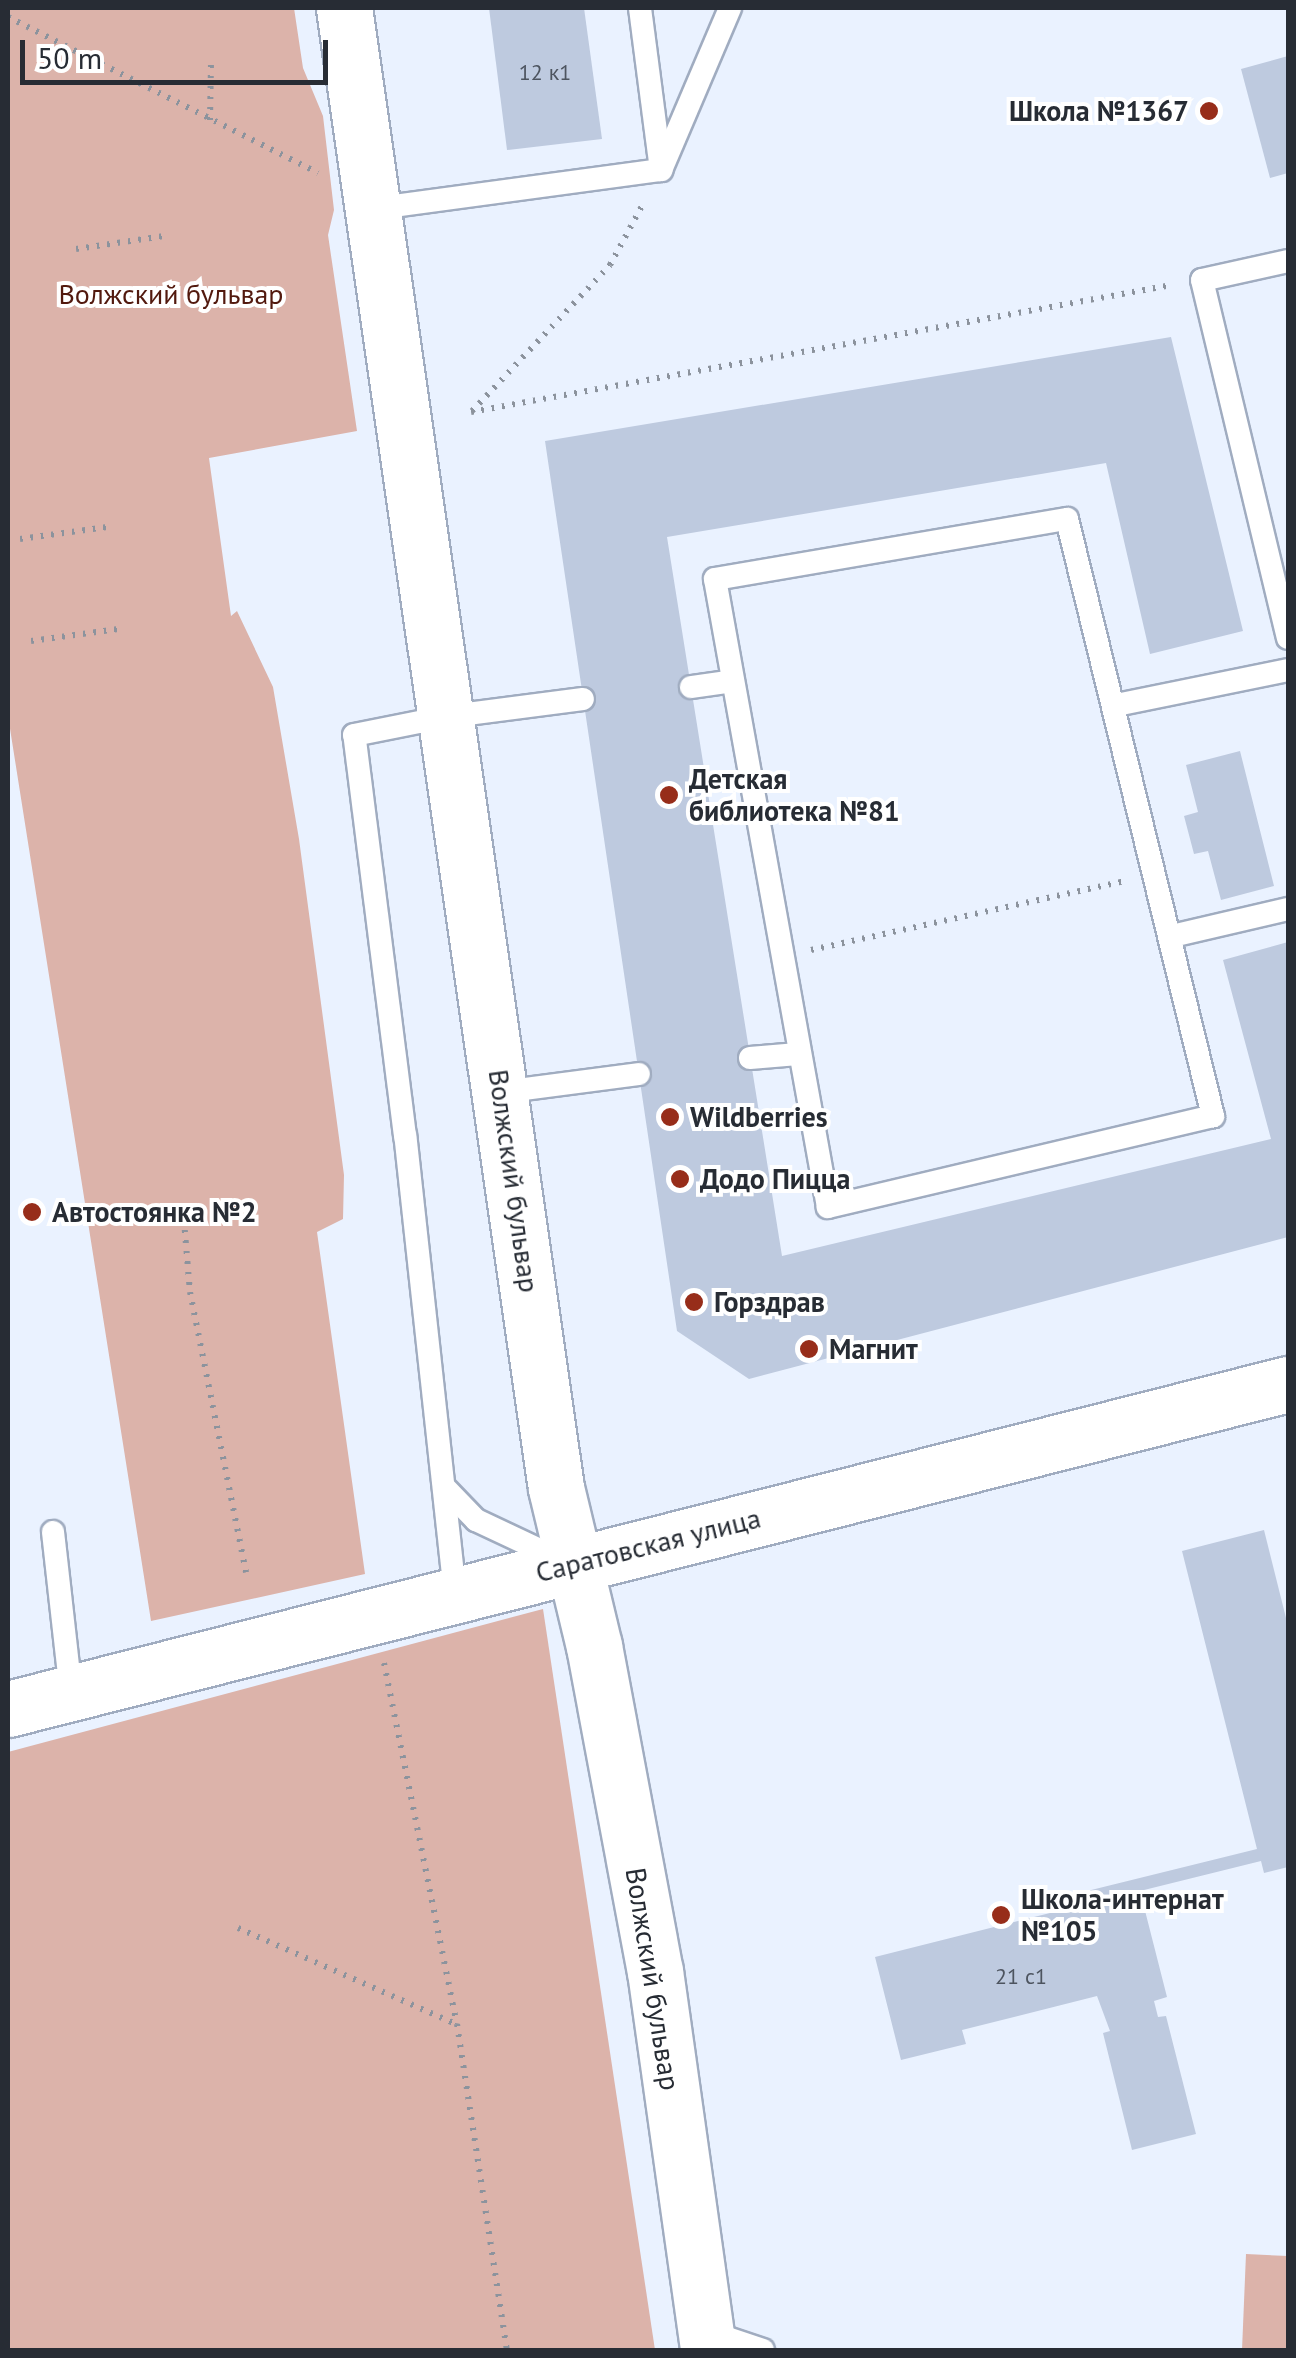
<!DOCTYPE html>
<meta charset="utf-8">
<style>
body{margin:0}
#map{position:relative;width:1296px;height:2358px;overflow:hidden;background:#eaf2ff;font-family:"PT Sans",sans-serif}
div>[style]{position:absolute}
.green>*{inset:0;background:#dcb3aa}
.building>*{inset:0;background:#becadf}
.path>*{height:6px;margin-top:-3px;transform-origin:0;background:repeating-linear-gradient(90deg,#8c939d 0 2.5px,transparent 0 10.5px)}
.roads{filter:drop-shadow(2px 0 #a0acc0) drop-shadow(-2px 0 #a0acc0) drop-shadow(0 2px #a0acc0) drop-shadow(0 -2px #a0acc0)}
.service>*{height:22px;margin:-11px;padding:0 11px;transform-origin:11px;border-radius:11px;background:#fff}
.tertiary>*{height:55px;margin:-27.5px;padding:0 27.5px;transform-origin:27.5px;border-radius:27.5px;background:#fff}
.secondary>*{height:55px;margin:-27.5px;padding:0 27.5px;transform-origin:27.5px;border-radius:27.5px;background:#fff}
.dots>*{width:28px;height:28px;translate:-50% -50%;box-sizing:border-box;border:5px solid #fff;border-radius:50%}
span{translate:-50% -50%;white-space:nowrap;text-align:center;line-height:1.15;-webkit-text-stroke:8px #fff;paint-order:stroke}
.number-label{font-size:22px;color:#4d545f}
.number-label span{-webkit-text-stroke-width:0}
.poi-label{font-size:28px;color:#272c34;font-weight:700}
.right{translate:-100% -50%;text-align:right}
.left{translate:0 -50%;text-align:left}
.park-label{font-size:28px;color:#52190e}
.street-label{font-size:28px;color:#272c34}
.frame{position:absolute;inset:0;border:10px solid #272c34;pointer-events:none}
.scale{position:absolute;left:20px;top:40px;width:308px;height:45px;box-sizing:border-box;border:5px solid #272c34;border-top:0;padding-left:12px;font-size:30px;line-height:35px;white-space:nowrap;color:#272c34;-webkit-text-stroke:8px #fff;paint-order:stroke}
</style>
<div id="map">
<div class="green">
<div style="clip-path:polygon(8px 8px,294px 8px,303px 68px,323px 116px,334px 210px,328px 235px,357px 431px,209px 458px,231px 616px,237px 611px,273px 687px,299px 839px,344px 1175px,343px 1219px,317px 1232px,365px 1574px,151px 1621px,8px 716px)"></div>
<div style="clip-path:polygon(543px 1609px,655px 2350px,8px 2350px,8px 1752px)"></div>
<div style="clip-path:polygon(1246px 2254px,1288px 2256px,1288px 2350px,1242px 2350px)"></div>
</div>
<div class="building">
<div style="clip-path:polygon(489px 8px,584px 8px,602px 139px,507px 150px)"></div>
<div style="clip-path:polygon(1288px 56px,1288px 173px,1270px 178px,1241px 69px)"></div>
<div style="clip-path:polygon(1171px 337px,1243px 631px,1150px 654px,1106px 463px,667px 537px,782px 1256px,1271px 1139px,1223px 960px,1288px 942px,1288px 1237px,749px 1379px,677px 1331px,545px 441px)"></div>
<div style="clip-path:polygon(1240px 751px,1274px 886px,1221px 900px,1208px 851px,1194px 854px,1184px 816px,1198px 812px,1186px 765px)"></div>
<div style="clip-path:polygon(1264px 1530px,1288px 1626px,1288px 1867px,1264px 1873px,1261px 1861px,1140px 1891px,1167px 1997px,1154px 2001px,1158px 2017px,1166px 2016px,1196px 2134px,1132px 2150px,1103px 2033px,1110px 2031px,1097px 1996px,962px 2030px,966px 2044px,901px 2060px,875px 1957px,1078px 1906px,1075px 1894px,1257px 1849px,1182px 1551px)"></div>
</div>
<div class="path">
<div style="left:8px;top:17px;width:347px;rotate:26.7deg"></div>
<div style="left:210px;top:120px;width:57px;rotate:-89deg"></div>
<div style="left:76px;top:249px;width:89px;rotate:-8.4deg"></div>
<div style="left:472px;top:411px;width:201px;rotate:-46.6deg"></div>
<div style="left:610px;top:265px;width:72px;rotate:-61.6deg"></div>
<div style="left:471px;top:412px;width:712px;rotate:-10.27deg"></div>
<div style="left:20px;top:539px;width:88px;rotate:-7.9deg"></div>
<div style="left:31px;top:641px;width:88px;rotate:-7.9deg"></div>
<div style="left:811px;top:950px;width:322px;rotate:-12.4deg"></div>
<div style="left:183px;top:1209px;width:83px;rotate:85.2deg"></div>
<div style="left:190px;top:1292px;width:286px;rotate:78.7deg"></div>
<div style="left:384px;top:1663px;width:368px;rotate:78.6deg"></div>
<div style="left:457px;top:2024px;width:330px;rotate:81.3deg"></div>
<div style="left:238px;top:1928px;width:238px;rotate:23.8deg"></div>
</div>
<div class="roads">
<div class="service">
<div style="left:661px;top:170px;width:176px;rotate:-66.9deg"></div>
<div style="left:372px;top:209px;width:292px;rotate:-7.7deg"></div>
<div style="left:661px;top:170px;width:163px;rotate:-97.4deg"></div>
<div style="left:1288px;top:261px;width:88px;rotate:167.5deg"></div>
<div style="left:1202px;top:280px;width:368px;rotate:76.5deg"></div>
<div style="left:1067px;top:519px;width:615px;rotate:76.26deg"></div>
<div style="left:1213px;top:1116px;width:396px;rotate:166.7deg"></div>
<div style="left:828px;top:1207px;width:638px;rotate:-100.2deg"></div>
<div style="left:715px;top:579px;width:357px;rotate:-9.7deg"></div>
<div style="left:691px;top:687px;width:42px;rotate:-8.1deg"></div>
<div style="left:1116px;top:705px;width:176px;rotate:-11.5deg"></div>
<div style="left:1172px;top:936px;width:119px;rotate:-13.1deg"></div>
<div style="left:750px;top:1058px;width:48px;rotate:-4.8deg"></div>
<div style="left:502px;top:1092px;width:138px;rotate:-7.5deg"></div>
<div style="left:445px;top:1488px;width:45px;rotate:45.9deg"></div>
<div style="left:476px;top:1520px;width:92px;rotate:25.2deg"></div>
<div style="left:53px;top:1532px;width:161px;rotate:83.6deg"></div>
<div style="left:455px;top:1593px;width:460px;rotate:-96.2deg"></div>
<div style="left:405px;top:1136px;width:404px;rotate:-97.2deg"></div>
<div style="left:354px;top:735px;width:92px;rotate:-11.3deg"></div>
<div style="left:444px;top:717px;width:140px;rotate:-7.4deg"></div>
<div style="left:706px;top:2331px;width:60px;rotate:18.4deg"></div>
</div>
<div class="tertiary">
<div style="left:8px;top:1709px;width:1321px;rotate:-14.25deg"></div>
</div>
<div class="secondary">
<div style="left:344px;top:8px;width:1495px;rotate:81.85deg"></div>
<div style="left:556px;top:1488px;width:163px;rotate:76.5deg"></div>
<div style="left:594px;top:1646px;width:331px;rotate:79.4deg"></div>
<div style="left:655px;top:1971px;width:383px;rotate:82deg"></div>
</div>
</div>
<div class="dots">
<div style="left:1209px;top:111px;background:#972d1a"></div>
<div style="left:669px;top:795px;background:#972d1a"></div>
<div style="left:670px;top:1117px;background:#972d1a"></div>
<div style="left:680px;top:1179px;background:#972d1a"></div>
<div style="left:32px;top:1212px;background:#972d1a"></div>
<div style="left:694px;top:1302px;background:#972d1a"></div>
<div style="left:809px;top:1349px;background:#972d1a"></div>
<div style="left:1001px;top:1915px;background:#972d1a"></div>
</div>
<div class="number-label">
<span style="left:545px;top:73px">12 к1</span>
<span style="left:1021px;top:1977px">21 с1</span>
</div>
<div class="poi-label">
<span class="right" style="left:1189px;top:111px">Школа №1367</span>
<span class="left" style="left:689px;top:795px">Детская<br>библиотека №81</span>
<span class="left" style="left:690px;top:1117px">Wildberries</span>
<span class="left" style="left:700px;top:1179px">Додо Пицца</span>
<span class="left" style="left:52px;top:1212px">Автостоянка №2</span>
<span class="left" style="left:714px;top:1302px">Горздрав</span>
<span class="left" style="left:829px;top:1349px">Магнит</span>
<span class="left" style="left:1021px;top:1915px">Школа-интернат<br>№105</span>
</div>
<div class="park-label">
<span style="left:171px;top:294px">Волжский бульвар</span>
</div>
<div class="street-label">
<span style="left:514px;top:1181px;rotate:82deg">Волжский бульвар</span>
<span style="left:648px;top:1545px;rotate:-14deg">Саратовская улица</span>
<span style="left:653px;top:1979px;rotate:81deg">Волжский бульвар</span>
</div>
<div class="frame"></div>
<div class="scale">50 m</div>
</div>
